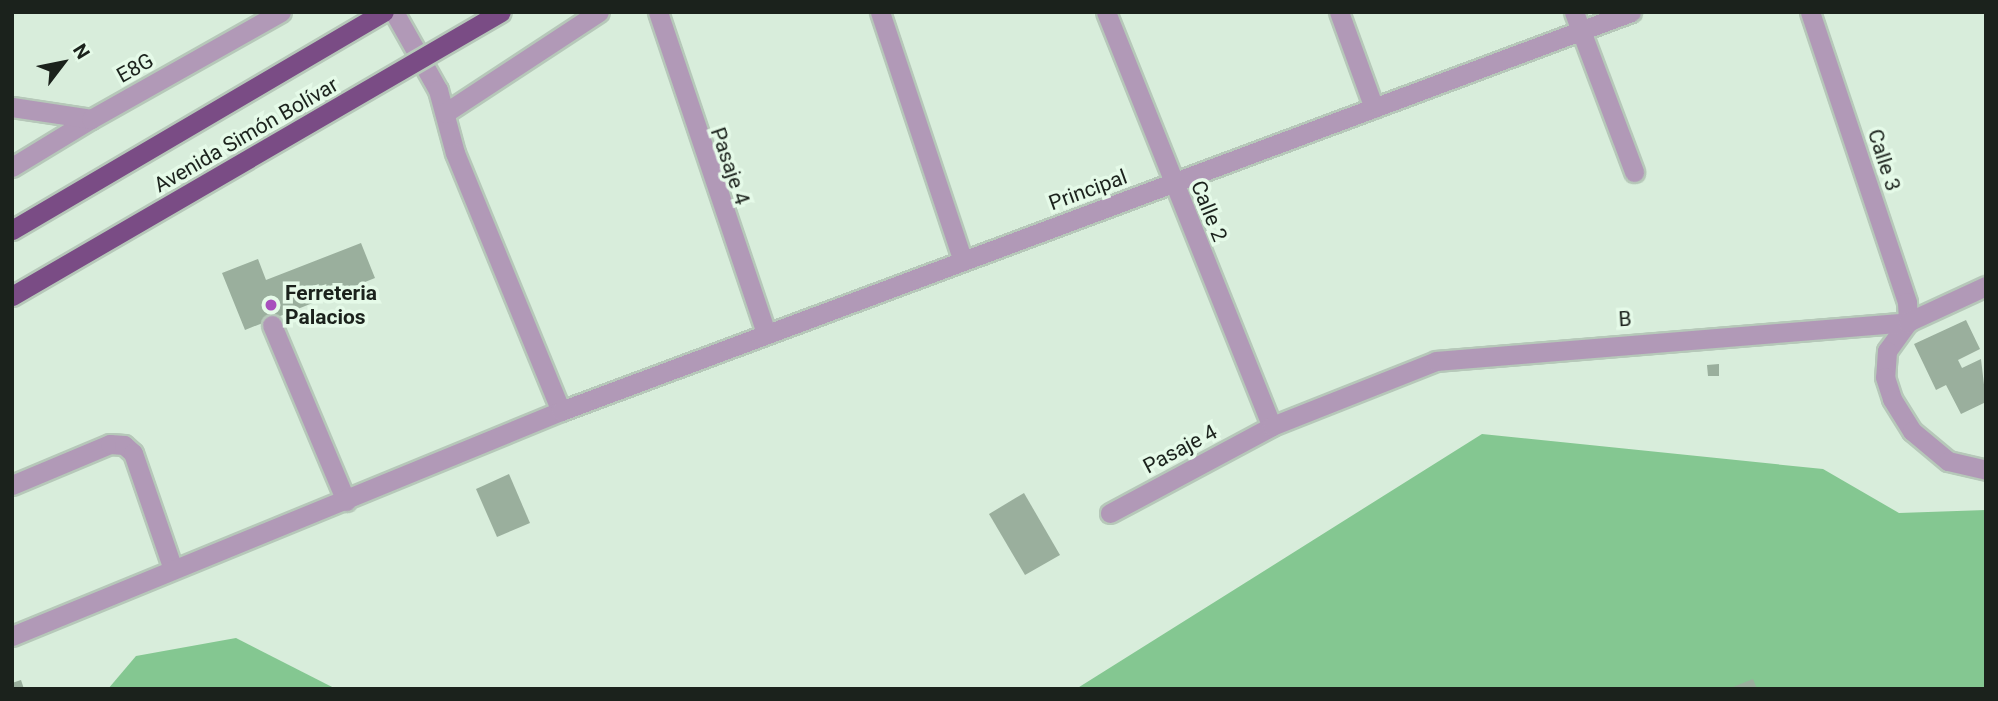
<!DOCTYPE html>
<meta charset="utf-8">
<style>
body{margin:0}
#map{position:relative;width:1998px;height:701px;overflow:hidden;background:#d8eddb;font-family:Roboto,sans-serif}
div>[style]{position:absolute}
.green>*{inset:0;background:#84c791}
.building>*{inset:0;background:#9aaf9d}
.roads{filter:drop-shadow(2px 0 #b6c8b9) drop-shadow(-2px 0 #b6c8b9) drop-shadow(0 2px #b6c8b9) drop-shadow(0 -2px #b6c8b9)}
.minor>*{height:19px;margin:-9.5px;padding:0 9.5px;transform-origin:9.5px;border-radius:9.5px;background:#b199b7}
.tertiary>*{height:19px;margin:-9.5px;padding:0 9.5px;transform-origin:9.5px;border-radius:9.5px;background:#b199b7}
.trunk>*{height:19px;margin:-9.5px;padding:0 9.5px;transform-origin:9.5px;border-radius:9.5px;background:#7a4c85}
.bridges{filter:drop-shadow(2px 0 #b6c8b9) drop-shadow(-2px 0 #b6c8b9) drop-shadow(0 2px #b6c8b9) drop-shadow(0 -2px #b6c8b9)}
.trunk-bridge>*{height:19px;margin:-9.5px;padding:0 9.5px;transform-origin:9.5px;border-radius:9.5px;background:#7a4c85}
.dots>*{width:19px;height:19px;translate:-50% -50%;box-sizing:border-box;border:4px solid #e5fae8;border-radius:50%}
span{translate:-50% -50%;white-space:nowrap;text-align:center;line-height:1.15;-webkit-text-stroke:7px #e5fae8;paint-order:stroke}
.street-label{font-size:21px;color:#1b221c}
.poi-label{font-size:21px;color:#1b221c;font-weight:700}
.left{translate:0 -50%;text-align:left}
.frame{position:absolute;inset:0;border:14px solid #1b221c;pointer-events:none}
.north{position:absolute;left:28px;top:28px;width:70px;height:70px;-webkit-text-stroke:5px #e5fae8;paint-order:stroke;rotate:58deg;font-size:19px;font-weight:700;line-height:28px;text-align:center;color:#1b221c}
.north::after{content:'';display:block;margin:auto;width:24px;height:32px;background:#1b221c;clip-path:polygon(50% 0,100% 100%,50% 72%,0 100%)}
</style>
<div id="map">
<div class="green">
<div style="clip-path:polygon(1482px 434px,1823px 469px,1899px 513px,1986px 510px,1986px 689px,1076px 689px)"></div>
<div style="clip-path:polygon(236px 638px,336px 689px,108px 689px,136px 656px)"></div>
</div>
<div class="building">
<div style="clip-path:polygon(361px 243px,375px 278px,245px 330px,222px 273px,258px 259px,266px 280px)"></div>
<div style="clip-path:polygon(1966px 320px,1980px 349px,1958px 360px,1962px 368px,1981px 359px,1986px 402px,1961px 414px,1946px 385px,1936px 390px,1914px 344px)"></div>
<div style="clip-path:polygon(1719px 364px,1719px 376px,1708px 376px,1707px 365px)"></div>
<div style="clip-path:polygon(509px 474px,530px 523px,497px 537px,476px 489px)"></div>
<div style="clip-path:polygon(1024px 493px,1060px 555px,1025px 575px,989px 514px)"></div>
<div style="clip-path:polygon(1753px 679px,1757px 689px,1728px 689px)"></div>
<div style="clip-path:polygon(21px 680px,24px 689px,12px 689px,12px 683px)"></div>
</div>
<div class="roads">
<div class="minor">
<div style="left:394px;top:12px;width:90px;rotate:60.6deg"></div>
<div style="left:438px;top:90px;width:65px;rotate:74.9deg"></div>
<div style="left:455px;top:153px;width:279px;rotate:67.7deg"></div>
<div style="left:658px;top:12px;width:338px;rotate:71.4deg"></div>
<div style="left:880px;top:12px;width:262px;rotate:71.6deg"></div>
<div style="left:1106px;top:12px;width:446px;rotate:68.2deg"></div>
<div style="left:1339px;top:12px;width:102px;rotate:70deg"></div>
<div style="left:1574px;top:12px;width:171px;rotate:69.4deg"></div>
<div style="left:1810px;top:12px;width:306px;rotate:71.5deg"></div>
<div style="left:1907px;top:302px;width:20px;rotate:87deg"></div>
<div style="left:445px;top:113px;width:184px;rotate:-33.3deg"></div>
<div style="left:12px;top:167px;width:92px;rotate:-31.3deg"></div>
<div style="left:1908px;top:322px;width:36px;rotate:126deg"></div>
<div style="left:1887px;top:351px;width:26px;rotate:94deg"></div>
<div style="left:1885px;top:377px;width:23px;rotate:72deg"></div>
<div style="left:1892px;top:399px;width:38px;rotate:58deg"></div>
<div style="left:1912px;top:431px;width:47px;rotate:39.8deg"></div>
<div style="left:1948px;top:461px;width:39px;rotate:13deg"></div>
<div style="left:272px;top:325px;width:191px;rotate:67.2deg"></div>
<div style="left:12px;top:485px;width:106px;rotate:-22.7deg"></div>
<div style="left:110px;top:444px;width:14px;rotate:4deg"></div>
<div style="left:124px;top:445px;width:12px;rotate:42deg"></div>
<div style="left:133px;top:453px;width:123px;rotate:71deg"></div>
<div style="left:1110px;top:513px;width:184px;rotate:-28.2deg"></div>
<div style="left:1272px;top:426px;width:176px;rotate:-21.6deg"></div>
<div style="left:1436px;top:361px;width:474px;rotate:-4.7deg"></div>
<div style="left:1908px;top:322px;width:86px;rotate:-24.8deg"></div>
<div style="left:12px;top:636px;width:593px;rotate:-22.29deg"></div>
<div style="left:561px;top:411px;width:1142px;rotate:-20.45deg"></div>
</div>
<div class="tertiary">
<div style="left:12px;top:107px;width:80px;rotate:8.6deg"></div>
<div style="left:91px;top:119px;width:218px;rotate:-29.4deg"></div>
</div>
<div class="trunk">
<div style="left:12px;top:230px;width:431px;rotate:-30.4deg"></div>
</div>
</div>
<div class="bridges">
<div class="trunk-bridge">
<div style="left:12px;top:296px;width:565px;rotate:-30.15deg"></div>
</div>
</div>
<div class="dots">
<div style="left:271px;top:305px;background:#a850bd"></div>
</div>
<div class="street-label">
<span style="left:135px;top:68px;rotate:-29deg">E8G</span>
<span style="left:246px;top:135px;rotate:-30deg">Avenida Simón Bolívar</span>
<span style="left:1884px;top:160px;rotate:72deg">Calle 3</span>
<span style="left:730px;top:166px;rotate:71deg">Pasaje 4</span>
<span style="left:1088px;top:190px;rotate:-20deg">Principal</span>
<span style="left:1209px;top:211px;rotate:68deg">Calle 2</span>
<span style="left:1625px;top:319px;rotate:-4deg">B</span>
<span style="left:1180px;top:449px;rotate:-28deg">Pasaje 4</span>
</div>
<div class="poi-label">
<span class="left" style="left:285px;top:305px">Ferreteria<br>Palacios</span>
</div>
<div class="frame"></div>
<div class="north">N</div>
</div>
